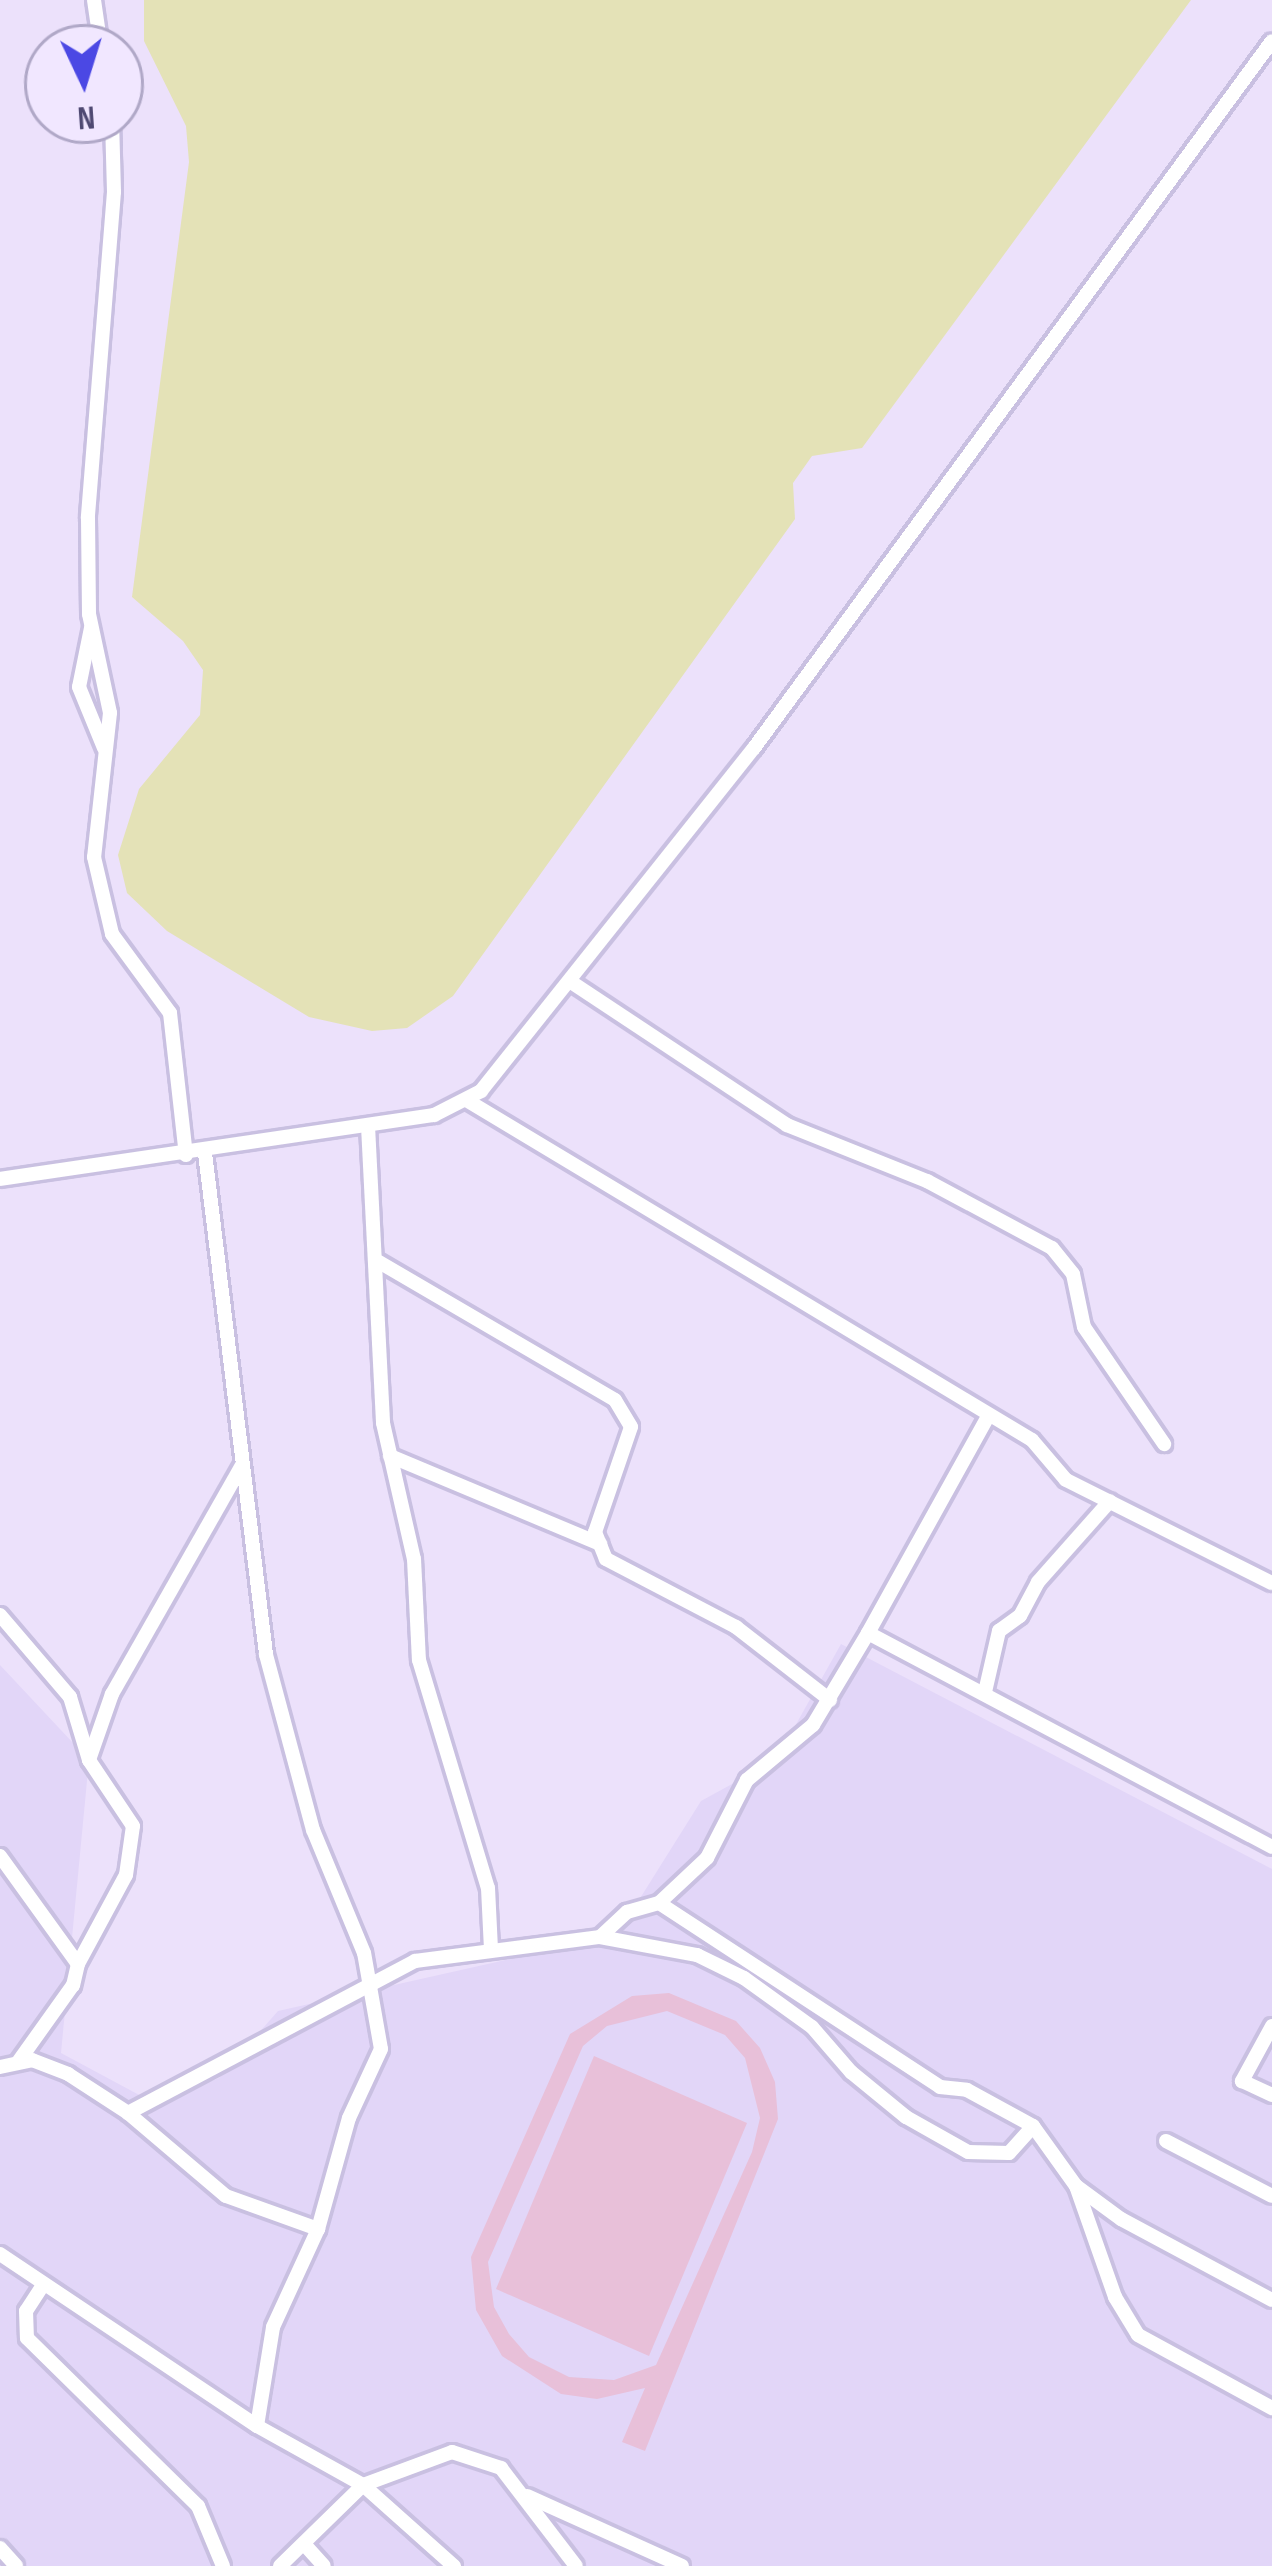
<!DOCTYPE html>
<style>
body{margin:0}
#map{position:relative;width:1272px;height:2566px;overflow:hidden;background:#ece1fb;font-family:"Sofia Sans Condensed",sans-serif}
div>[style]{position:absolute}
.residential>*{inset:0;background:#e2d6f8}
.green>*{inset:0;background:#e8c0d9}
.water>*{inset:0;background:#e4e2b7}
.roads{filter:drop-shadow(3px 0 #c9c0e1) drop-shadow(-3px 0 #c9c0e1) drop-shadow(0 3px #c9c0e1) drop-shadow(0 -3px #c9c0e1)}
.street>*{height:14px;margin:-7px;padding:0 7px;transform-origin:7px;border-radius:7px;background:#fff}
span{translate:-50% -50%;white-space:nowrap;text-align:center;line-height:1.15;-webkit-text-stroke:9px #f1e7ff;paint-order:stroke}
.north{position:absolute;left:24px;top:24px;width:120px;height:120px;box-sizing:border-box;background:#f1e7ff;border:3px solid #b0a8c7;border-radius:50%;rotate:176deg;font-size:33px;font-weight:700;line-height:48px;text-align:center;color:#4f4972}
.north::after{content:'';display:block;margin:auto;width:42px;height:54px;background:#4b48e4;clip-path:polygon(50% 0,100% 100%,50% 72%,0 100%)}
</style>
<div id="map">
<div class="residential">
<div style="clip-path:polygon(841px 1644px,1272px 1869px,1272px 2566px,0 2566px,0 1665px,89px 1760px,61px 2053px,156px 2104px,219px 2078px,278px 2011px,617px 1935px,701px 1801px,776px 1760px)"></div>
</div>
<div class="green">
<div style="clip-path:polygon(evenodd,669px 1993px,736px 2021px,760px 2048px,775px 2082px,778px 2119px,645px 2451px,622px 2442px,645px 2388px,597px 2399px,561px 2394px,502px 2356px,476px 2310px,471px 2257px,570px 2034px,632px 1996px,669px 1993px,667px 2011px,725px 2035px,745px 2058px,760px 2118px,752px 2152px,656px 2365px,614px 2380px,569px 2377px,529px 2357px,509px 2334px,494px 2307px,488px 2262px,583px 2046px,607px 2026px,667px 2011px)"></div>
<div style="clip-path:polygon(594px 2056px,747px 2123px,649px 2356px,496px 2289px)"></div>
</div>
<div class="water">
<div style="clip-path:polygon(144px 0,1191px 0,862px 448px,812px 456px,793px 483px,795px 519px,453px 996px,407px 1028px,372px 1031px,309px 1017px,167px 931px,127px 893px,118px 855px,139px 789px,200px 715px,203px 670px,183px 641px,132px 597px,189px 162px,186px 126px,144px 41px)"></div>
</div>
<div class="roads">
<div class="street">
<div style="left:94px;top:0;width:49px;rotate:81.7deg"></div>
<div style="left:112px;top:120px;width:72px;rotate:88.4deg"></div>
<div style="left:114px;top:192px;width:327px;rotate:94.6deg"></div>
<div style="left:88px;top:518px;width:96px;rotate:89.4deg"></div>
<div style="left:89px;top:614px;width:101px;rotate:78deg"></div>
<div style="left:110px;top:713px;width:145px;rotate:96.3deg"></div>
<div style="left:94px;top:857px;width:79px;rotate:76.8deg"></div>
<div style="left:112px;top:934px;width:98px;rotate:53.7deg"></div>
<div style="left:170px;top:1013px;width:143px;rotate:83.6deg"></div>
<div style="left:91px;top:628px;width:60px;rotate:101.5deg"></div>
<div style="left:79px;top:687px;width:66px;rotate:67.7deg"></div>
<div style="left:571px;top:982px;width:259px;rotate:33.5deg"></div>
<div style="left:787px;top:1125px;width:151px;rotate:21.8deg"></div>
<div style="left:927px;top:1181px;width:142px;rotate:28.2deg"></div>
<div style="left:1052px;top:1248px;width:33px;rotate:51deg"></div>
<div style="left:1073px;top:1274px;width:54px;rotate:78.3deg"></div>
<div style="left:1084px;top:1327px;width:142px;rotate:55.6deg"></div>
<div style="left:468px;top:1101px;width:658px;rotate:31.01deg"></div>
<div style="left:1032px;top:1440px;width:52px;rotate:49.6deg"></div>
<div style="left:1066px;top:1480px;width:230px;rotate:26.6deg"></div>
<div style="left:368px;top:1126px;width:297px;rotate:87.1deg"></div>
<div style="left:383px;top:1423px;width:139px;rotate:77.2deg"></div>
<div style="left:414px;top:1559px;width:101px;rotate:87.2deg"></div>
<div style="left:419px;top:1660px;width:238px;rotate:73.2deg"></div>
<div style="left:488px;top:1888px;width:62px;rotate:87.2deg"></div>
<div style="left:0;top:1179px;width:439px;rotate:-8.4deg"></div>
<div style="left:434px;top:1115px;width:53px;rotate:-27.1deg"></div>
<div style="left:481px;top:1091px;width:438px;rotate:-51.5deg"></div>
<div style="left:754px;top:748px;width:876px;rotate:-53.77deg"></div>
<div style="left:379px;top:1262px;width:273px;rotate:30.3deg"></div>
<div style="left:615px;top:1400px;width:31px;rotate:59deg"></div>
<div style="left:631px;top:1427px;width:111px;rotate:108.9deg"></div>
<div style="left:595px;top:1532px;width:29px;rotate:68deg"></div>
<div style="left:606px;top:1559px;width:147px;rotate:27.6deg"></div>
<div style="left:736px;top:1627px;width:119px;rotate:37.8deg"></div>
<div style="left:390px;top:1456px;width:228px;rotate:22.7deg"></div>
<div style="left:0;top:1615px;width:108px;rotate:49.5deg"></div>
<div style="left:70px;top:1697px;width:66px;rotate:73.2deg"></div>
<div style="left:868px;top:1633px;width:249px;rotate:-61deg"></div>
<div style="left:985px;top:1692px;width:63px;rotate:-77.1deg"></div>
<div style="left:999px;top:1631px;width:26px;rotate:-36deg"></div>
<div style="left:1020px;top:1616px;width:38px;rotate:-62deg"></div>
<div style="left:1038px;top:1582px;width:108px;rotate:-48.4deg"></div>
<div style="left:0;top:1856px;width:133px;rotate:54.2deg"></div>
<div style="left:78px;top:1964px;width:22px;rotate:103deg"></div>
<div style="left:73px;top:1985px;width:95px;rotate:125.5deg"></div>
<div style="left:659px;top:1903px;width:336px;rotate:33.2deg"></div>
<div style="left:940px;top:2087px;width:27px;rotate:6deg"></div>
<div style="left:967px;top:2090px;width:75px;rotate:28.6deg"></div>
<div style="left:1033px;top:2126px;width:74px;rotate:54.4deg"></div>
<div style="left:1076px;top:2186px;width:56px;rotate:36.3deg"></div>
<div style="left:1121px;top:2219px;width:171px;rotate:28.2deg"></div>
<div style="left:600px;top:1937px;width:99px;rotate:10.5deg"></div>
<div style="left:697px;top:1955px;width:52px;rotate:26.1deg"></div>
<div style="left:744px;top:1978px;width:84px;rotate:35.8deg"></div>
<div style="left:812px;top:2027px;width:60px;rotate:49.1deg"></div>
<div style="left:851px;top:2072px;width:71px;rotate:39.3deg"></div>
<div style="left:906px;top:2117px;width:71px;rotate:29.4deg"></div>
<div style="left:968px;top:2152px;width:41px;rotate:1.4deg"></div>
<div style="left:1009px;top:2153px;width:36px;rotate:-48deg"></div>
<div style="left:78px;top:1964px;width:101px;rotate:-61.7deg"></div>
<div style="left:126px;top:1875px;width:49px;rotate:-81.9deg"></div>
<div style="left:133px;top:1826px;width:79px;rotate:-123.7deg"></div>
<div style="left:89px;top:1760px;width:70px;rotate:-70.8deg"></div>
<div style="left:112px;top:1694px;width:263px;rotate:-60.4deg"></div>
<div style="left:1272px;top:2026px;width:63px;rotate:118.6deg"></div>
<div style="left:1242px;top:2081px;width:33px;rotate:25deg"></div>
<div style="left:0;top:2067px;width:33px;rotate:-12deg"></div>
<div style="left:32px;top:2060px;width:39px;rotate:21deg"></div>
<div style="left:68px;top:2074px;width:72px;rotate:33deg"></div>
<div style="left:128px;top:2113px;width:128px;rotate:40.3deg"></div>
<div style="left:226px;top:2196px;width:98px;rotate:19.7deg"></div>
<div style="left:318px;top:2229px;width:115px;rotate:-74.4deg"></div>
<div style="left:349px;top:2118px;width:76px;rotate:-65.1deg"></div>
<div style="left:381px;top:2049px;width:97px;rotate:-100deg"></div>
<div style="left:364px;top:1953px;width:133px;rotate:-112.5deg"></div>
<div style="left:313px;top:1830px;width:182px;rotate:-105deg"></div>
<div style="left:266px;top:1654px;width:505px;rotate:-96.94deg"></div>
<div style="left:128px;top:2113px;width:325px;rotate:-27.9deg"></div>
<div style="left:415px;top:1961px;width:187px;rotate:-7.4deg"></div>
<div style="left:600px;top:1937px;width:37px;rotate:-43deg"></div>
<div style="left:627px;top:1912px;width:33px;rotate:-16deg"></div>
<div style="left:659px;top:1903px;width:66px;rotate:-43.2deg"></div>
<div style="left:707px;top:1858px;width:88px;rotate:-62.9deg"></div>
<div style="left:747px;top:1780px;width:86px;rotate:-39.8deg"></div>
<div style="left:813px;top:1725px;width:107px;rotate:-59.1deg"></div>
<div style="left:868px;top:1633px;width:457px;rotate:27.9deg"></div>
<div style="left:1166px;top:2141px;width:119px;rotate:27.4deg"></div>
<div style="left:1076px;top:2186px;width:118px;rotate:70.6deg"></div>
<div style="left:1115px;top:2297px;width:44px;rotate:58.8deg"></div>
<div style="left:1138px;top:2335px;width:153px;rotate:28.6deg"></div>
<div style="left:0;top:2254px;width:309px;rotate:33.8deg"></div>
<div style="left:257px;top:2426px;width:121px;rotate:29.1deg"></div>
<div style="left:363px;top:2485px;width:122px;rotate:41.7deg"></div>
<div style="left:43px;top:2285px;width:31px;rotate:123deg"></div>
<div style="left:26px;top:2311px;width:27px;rotate:88deg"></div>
<div style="left:27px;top:2338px;width:240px;rotate:44.5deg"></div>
<div style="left:198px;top:2506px;width:65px;rotate:67.4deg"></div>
<div style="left:257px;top:2426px;width:100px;rotate:-80.8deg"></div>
<div style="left:273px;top:2327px;width:108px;rotate:-65.3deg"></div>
<div style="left:527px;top:2496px;width:170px;rotate:24.3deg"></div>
<div style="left:305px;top:2545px;width:28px;rotate:48deg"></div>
<div style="left:0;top:2548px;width:24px;rotate:48deg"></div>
<div style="left:280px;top:2566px;width:116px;rotate:-44.3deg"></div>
<div style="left:363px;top:2485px;width:95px;rotate:-20.3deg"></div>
<div style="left:452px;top:2452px;width:52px;rotate:18.1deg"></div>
<div style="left:501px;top:2468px;width:123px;rotate:52.6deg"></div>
</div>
</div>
<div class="north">N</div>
</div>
